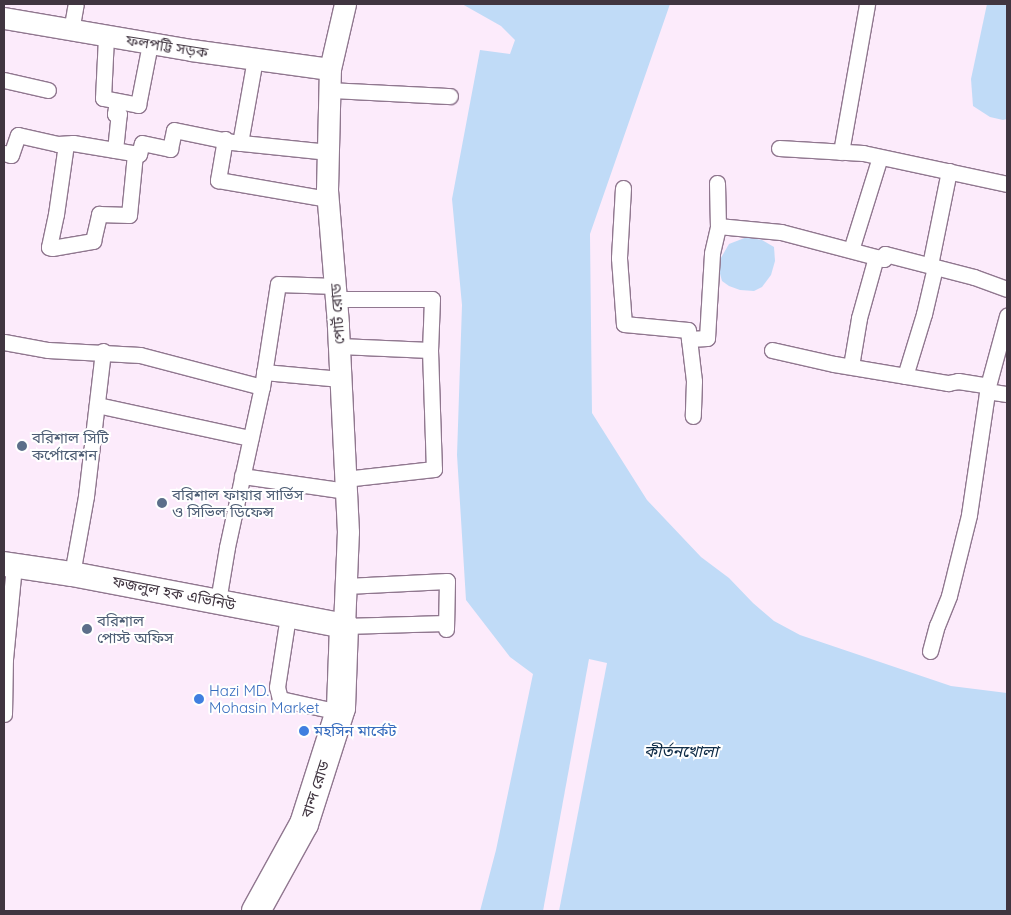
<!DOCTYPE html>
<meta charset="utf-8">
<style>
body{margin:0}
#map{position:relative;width:1011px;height:915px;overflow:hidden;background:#fcebfb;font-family:Quicksand,"Noto Sans Bengali",sans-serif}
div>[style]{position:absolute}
.water>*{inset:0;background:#c0dbf7}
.pier>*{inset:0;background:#fcebfb}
.roads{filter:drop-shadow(1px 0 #90778f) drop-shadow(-1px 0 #90778f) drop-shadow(0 1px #90778f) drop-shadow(0 -1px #90778f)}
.street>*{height:15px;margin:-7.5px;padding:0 7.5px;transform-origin:7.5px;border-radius:7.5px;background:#fff}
.secondary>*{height:21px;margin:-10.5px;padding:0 10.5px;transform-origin:10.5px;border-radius:10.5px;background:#fff}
.primary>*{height:24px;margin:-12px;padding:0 12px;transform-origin:12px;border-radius:12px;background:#fff}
.highway>*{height:28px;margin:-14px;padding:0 14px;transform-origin:14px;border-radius:14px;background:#fff}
.dots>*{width:14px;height:14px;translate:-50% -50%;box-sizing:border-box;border:2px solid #fff;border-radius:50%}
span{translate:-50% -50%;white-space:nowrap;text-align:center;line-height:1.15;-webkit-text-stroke:4px #fff;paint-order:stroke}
.street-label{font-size:15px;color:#403540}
.service-label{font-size:15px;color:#4e5e75}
.left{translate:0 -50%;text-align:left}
.shop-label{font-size:15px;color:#366cbe}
.water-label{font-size:16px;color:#0f2c47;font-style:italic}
.frame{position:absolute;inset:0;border:5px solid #403540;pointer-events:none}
</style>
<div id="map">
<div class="water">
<div style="clip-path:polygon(462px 4px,670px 4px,590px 234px,592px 413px,647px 500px,701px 557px,729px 578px,753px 603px,774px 621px,800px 635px,951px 686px,1007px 693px,1007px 911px,480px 911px,496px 850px,533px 674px,510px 657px,466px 600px,457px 455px,462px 305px,452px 199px,480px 50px,510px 54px,515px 40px,501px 26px)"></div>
<div style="clip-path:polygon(987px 4px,1007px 4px,1007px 119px,1003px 120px,990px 117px,973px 106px,971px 79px)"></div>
<div style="clip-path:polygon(747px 237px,762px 240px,774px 247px,775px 261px,771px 275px,762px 287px,754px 291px,740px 290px,729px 286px,722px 281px,719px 270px,718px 263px,729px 244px)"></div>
</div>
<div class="pier">
<div style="clip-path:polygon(589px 659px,607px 663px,559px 911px,543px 911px)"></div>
</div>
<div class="roads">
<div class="street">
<div style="left:71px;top:31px;width:27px;rotate:-80deg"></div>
<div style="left:106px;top:37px;width:61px;rotate:92.8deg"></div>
<div style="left:103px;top:98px;width:36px;rotate:11deg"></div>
<div style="left:138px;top:105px;width:62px;rotate:-78.9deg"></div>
<div style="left:4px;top:80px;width:45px;rotate:12.8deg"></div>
<div style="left:330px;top:90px;width:120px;rotate:2.9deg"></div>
<div style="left:225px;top:139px;width:42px;rotate:99.7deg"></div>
<div style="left:218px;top:180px;width:112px;rotate:9.8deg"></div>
<div style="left:240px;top:143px;width:85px;rotate:-79.9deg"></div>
<div style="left:66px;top:144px;width:71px;rotate:98.1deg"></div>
<div style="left:56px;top:214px;width:34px;rotate:102deg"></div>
<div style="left:49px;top:247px;width:3px;rotate:18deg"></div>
<div style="left:52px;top:248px;width:42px;rotate:-9.7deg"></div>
<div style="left:93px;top:241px;width:28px;rotate:-77deg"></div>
<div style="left:99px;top:214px;width:30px;rotate:2deg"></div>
<div style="left:129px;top:215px;width:61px;rotate:-84.4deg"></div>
<div style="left:779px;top:148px;width:84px;rotate:3.4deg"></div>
<div style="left:863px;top:153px;width:147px;rotate:12.1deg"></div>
<div style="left:115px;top:150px;width:36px;rotate:-84deg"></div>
<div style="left:119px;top:114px;width:4px;rotate:180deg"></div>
<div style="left:115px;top:114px;width:13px;rotate:-81deg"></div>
<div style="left:841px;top:152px;width:150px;rotate:-80deg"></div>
<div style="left:4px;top:153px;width:7px;rotate:16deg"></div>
<div style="left:11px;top:155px;width:21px;rotate:-71deg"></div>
<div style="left:18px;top:135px;width:41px;rotate:12.7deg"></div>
<div style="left:58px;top:144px;width:15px;rotate:-4deg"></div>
<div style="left:73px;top:143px;width:67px;rotate:9.5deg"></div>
<div style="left:139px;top:154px;width:11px;rotate:-75deg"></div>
<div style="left:142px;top:143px;width:29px;rotate:12deg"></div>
<div style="left:170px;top:149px;width:19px;rotate:-78deg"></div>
<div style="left:174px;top:130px;width:59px;rotate:11.7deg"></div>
<div style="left:232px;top:142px;width:97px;rotate:5.9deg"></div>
<div style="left:717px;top:183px;width:43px;rotate:88.7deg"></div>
<div style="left:718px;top:226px;width:63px;rotate:5.4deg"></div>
<div style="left:781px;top:232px;width:106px;rotate:14.7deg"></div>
<div style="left:884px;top:259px;width:5px;rotate:-79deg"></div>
<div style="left:885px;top:254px;width:92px;rotate:14.5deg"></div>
<div style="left:974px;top:277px;width:35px;rotate:20deg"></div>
<div style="left:623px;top:188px;width:70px;rotate:93.3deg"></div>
<div style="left:619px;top:258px;width:66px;rotate:85.7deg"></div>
<div style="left:624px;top:324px;width:64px;rotate:5.4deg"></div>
<div style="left:688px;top:330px;width:9px;rotate:84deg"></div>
<div style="left:689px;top:339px;width:18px;rotate:-3deg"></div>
<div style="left:707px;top:338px;width:85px;rotate:-86.6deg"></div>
<div style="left:712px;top:253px;width:28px;rotate:-77deg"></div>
<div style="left:851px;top:250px;width:97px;rotate:-72.7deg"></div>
<div style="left:930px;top:265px;width:96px;rotate:-78.6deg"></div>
<div style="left:336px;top:299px;width:96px"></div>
<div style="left:432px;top:299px;width:51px;rotate:92.2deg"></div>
<div style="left:430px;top:350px;width:119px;rotate:88.1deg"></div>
<div style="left:434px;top:469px;width:90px;rotate:173.6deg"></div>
<div style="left:689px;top:339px;width:42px;rotate:83.2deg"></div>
<div style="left:694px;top:381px;width:35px;rotate:92deg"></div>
<div style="left:4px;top:342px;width:45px;rotate:10.3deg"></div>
<div style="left:48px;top:350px;width:92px;rotate:3.1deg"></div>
<div style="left:140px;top:355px;width:126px;rotate:14.7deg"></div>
<div style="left:339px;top:346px;width:91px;rotate:2.5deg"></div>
<div style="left:772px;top:350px;width:64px;rotate:12.7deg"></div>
<div style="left:834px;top:364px;width:116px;rotate:9.5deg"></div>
<div style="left:948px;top:383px;width:10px;rotate:-11deg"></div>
<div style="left:958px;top:381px;width:30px;rotate:9deg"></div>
<div style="left:988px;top:386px;width:130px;rotate:98.4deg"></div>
<div style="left:969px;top:515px;width:83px;rotate:103.9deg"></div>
<div style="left:949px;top:596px;width:31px;rotate:112deg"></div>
<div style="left:937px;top:625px;width:27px;rotate:105deg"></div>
<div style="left:851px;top:366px;width:49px;rotate:-80.5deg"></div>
<div style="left:859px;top:318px;width:63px;rotate:-74.4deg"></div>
<div style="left:264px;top:372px;width:77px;rotate:5.2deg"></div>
<div style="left:905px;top:376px;width:65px;rotate:-73deg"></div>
<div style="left:924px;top:314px;width:48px;rotate:-76.8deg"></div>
<div style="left:988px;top:386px;width:73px;rotate:-74.8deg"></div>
<div style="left:987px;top:391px;width:20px;rotate:9deg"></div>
<div style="left:97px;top:405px;width:157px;rotate:12.2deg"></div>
<div style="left:242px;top:476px;width:105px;rotate:8.2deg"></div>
<div style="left:72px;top:574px;width:79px;rotate:-79.8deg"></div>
<div style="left:86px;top:496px;width:146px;rotate:-83.3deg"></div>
<div style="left:346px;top:586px;width:101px;rotate:-2.8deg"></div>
<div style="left:447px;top:581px;width:48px;rotate:91.2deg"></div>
<div style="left:218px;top:601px;width:55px;rotate:-80.5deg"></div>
<div style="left:227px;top:547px;width:164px;rotate:-77.7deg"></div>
<div style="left:262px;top:387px;width:104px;rotate:-81.2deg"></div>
<div style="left:278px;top:284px;width:57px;rotate:2deg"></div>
<div style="left:288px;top:616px;width:72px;rotate:98.8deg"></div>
<div style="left:277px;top:687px;width:12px;rotate:76deg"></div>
<div style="left:280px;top:699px;width:60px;rotate:12.4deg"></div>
<div style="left:344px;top:626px;width:102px;rotate:-1.7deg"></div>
<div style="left:4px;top:714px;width:55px;rotate:-89deg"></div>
<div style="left:5px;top:659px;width:94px;rotate:-84.5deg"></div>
</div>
<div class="secondary">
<div style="left:4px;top:18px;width:190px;rotate:9.7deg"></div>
<div style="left:191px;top:50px;width:140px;rotate:7.8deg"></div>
<div style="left:344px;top:626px;width:94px;rotate:-87.6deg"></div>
<div style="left:348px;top:532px;width:208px;rotate:-92.8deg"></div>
<div style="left:338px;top:324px;width:134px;rotate:-94.7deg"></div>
<div style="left:327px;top:190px;width:121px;rotate:-88.6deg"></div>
<div style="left:330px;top:69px;width:67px;rotate:-77deg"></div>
</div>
<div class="primary">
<div style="left:4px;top:564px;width:69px;rotate:8.4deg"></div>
<div style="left:72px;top:574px;width:277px;rotate:10.8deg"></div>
</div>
<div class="highway">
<div style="left:256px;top:911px;width:99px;rotate:-61.1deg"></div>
<div style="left:304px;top:824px;width:122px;rotate:-72.3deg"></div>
<div style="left:341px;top:708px;width:82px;rotate:-87.9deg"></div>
</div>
</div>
<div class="dots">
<div style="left:22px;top:446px;background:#5c6f8a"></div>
<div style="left:162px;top:503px;background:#5c6f8a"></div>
<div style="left:87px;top:629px;background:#5c6f8a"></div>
<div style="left:199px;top:699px;background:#3f7fe0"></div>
<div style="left:304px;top:731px;background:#3f7fe0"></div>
</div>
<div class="street-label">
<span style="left:167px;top:46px;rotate:9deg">ফলপট্টি সড়ক</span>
<span style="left:337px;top:314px;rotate:-94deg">পোর্ট রোড</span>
<span style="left:174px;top:593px;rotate:11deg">ফজলুল হক এভিনিউ</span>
<span style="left:315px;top:789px;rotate:-72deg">বান্দ রোড</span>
</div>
<div class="service-label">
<span class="left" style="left:32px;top:446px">বরিশাল সিটি<br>কর্পোরেশন</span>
<span class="left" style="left:172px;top:503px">বরিশাল ফায়ার সার্ভিস<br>ও সিভিল ডিফেন্স</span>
<span class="left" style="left:97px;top:629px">বরিশাল<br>পোস্ট অফিস</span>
</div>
<div class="shop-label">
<span class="left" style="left:209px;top:699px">Hazi MD.<br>Mohasin Market</span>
<span class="left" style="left:314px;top:731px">মহসিন মার্কেট</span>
</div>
<div class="water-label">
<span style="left:681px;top:751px">কীর্তনখোলা</span>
</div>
<div class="frame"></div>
</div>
